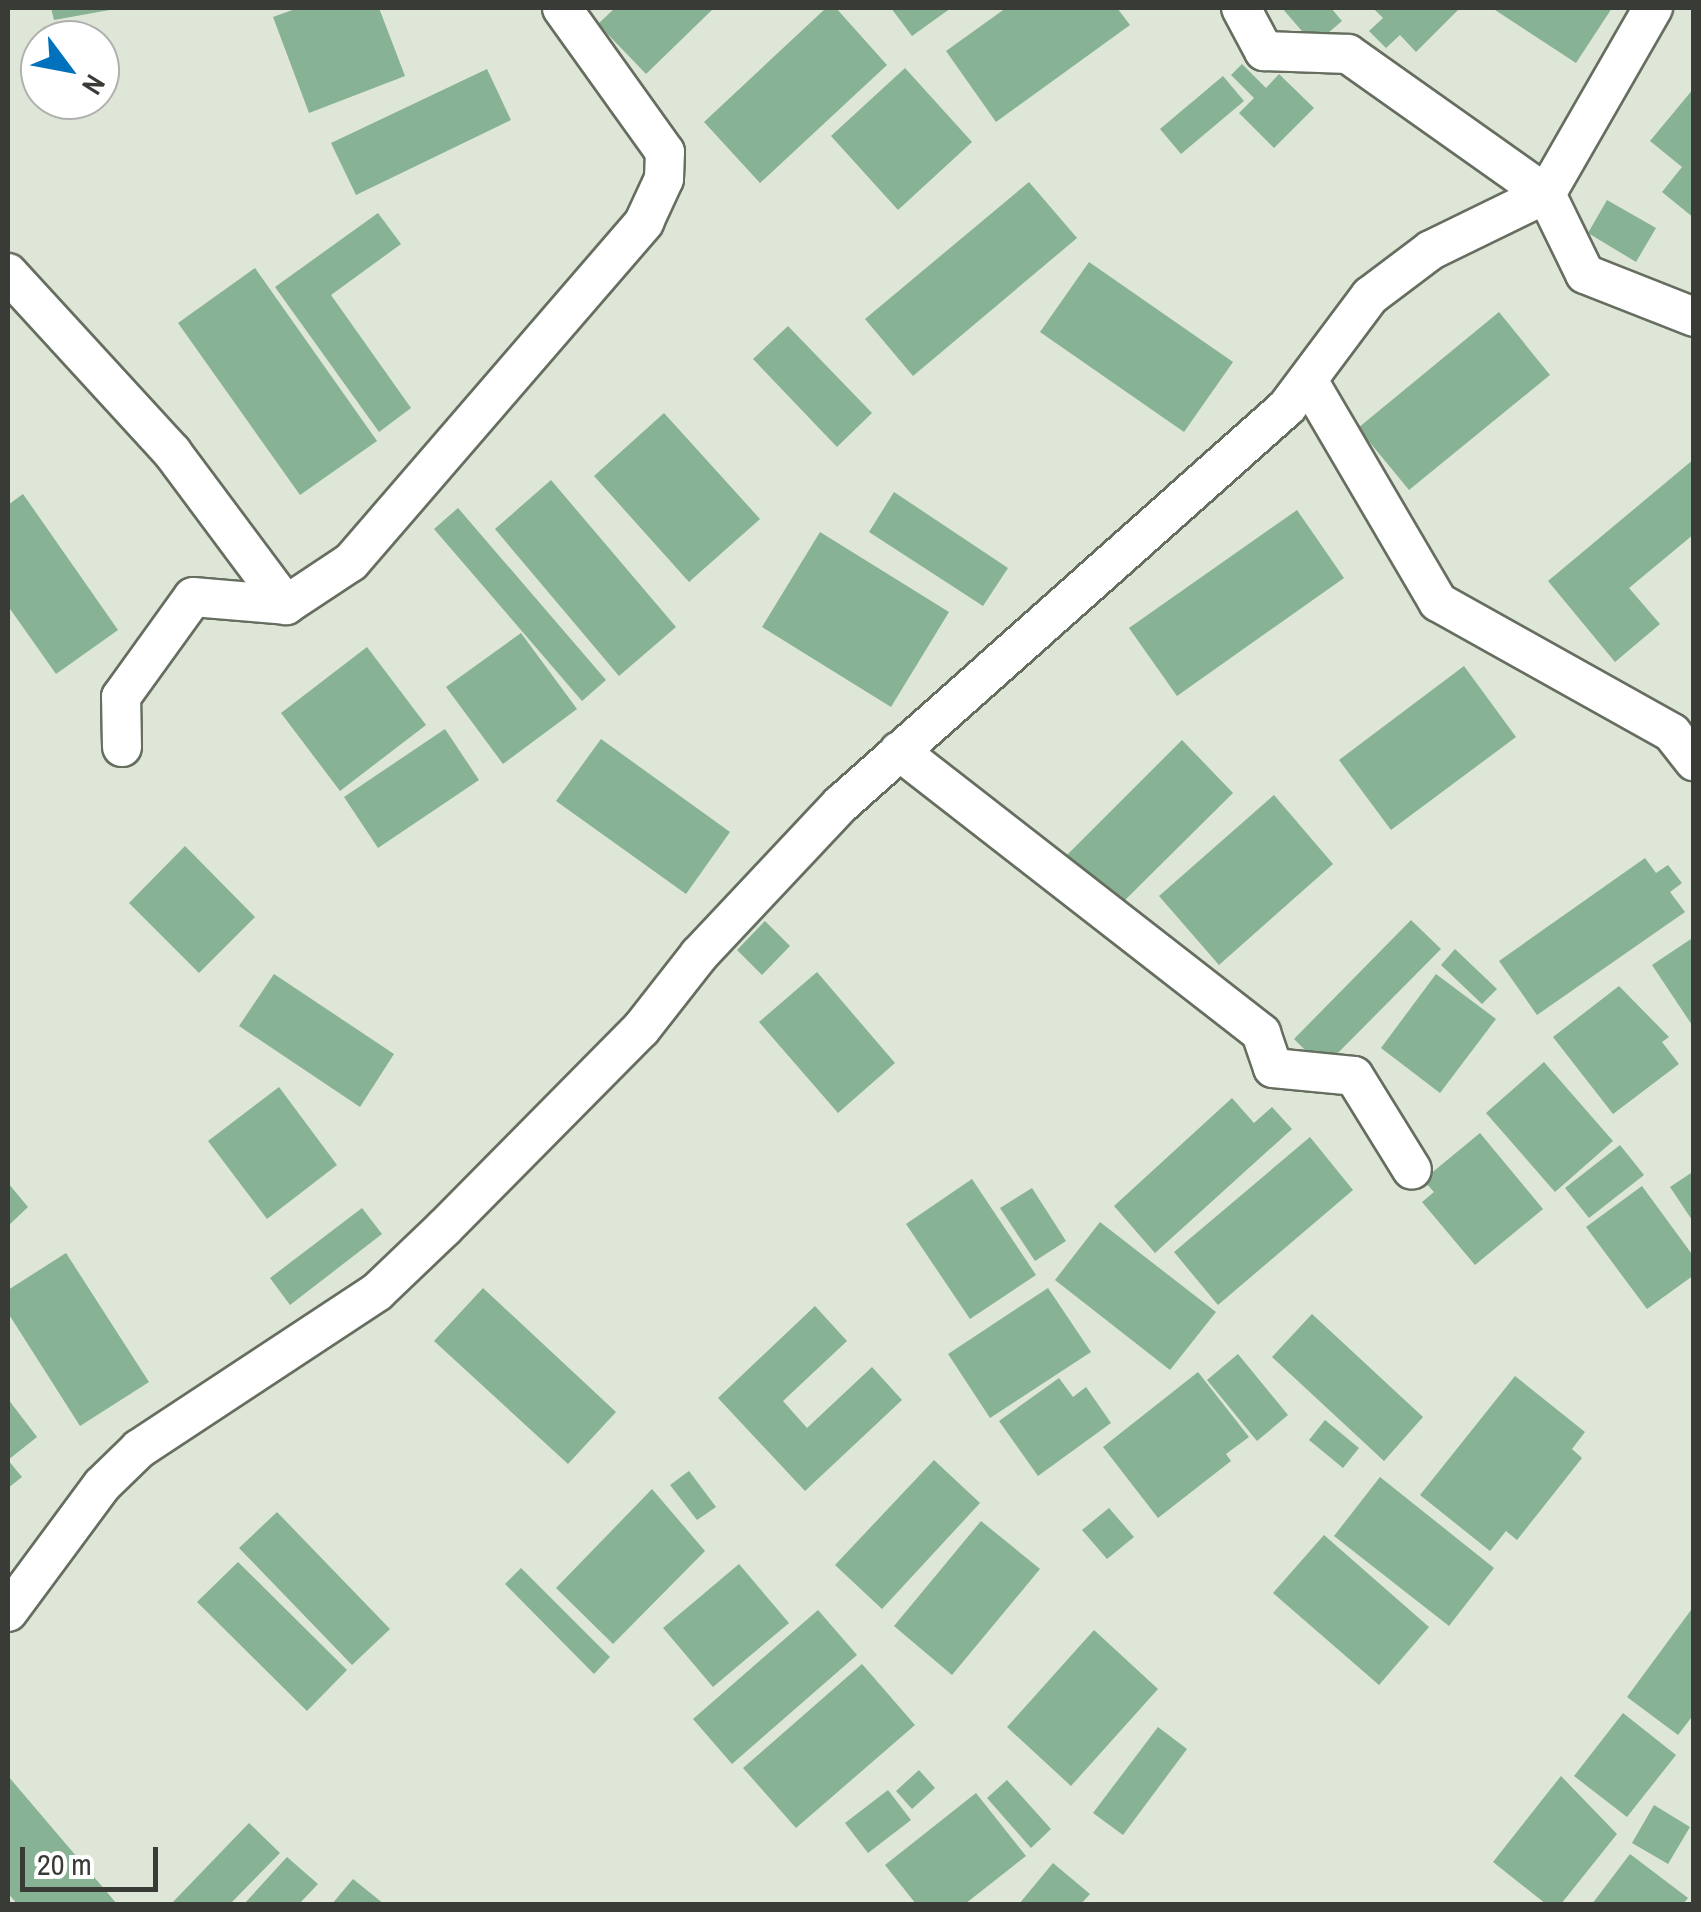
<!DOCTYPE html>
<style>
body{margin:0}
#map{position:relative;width:1701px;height:1912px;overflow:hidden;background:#dee7d7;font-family:"Archivo Narrow",sans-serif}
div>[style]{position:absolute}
.building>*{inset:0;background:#87b293}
.roads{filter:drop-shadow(2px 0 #666e60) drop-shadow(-2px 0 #666e60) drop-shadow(0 2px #666e60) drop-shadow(0 -2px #666e60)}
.minor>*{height:38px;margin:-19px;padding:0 19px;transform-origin:19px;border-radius:19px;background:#fff}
span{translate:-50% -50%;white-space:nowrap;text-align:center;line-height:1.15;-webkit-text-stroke:8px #fff;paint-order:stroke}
.frame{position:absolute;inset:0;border:10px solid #393c36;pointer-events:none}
.north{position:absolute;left:20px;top:20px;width:100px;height:100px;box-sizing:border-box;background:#fff;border:2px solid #b0b1af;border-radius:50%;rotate:122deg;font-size:28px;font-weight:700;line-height:40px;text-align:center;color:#393c36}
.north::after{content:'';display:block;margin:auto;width:35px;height:45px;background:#0072bd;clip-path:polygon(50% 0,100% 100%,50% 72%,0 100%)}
.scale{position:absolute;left:20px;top:1847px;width:138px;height:45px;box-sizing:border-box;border:5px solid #393c36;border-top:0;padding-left:12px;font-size:30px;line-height:35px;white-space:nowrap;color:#393c36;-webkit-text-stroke:8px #fff;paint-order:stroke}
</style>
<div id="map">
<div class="building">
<div style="clip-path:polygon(51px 8px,115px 8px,115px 9px,54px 20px)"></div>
<div style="clip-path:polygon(298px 8px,379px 8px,405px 76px,309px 113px,273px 17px)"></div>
<div style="clip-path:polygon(615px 8px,714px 8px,646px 74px,598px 24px)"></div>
<div style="clip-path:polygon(826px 8px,836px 8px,887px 65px,760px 183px,704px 122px)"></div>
<div style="clip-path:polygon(891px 8px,951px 8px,912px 36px)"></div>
<div style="clip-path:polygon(1006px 8px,1117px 8px,1130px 25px,996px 122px,946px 51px)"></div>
<div style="clip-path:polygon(1282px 8px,1331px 8px,1342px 21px,1314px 45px)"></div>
<div style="clip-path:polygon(1373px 8px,1460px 8px,1416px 52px,1400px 35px,1386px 48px,1369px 31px,1383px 18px)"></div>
<div style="clip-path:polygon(1492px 8px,1612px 8px,1576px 63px)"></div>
<div style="clip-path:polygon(1242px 64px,1266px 88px,1279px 74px,1314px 108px,1274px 148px,1239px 113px,1254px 98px,1231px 75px)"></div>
<div style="clip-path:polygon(905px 68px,972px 142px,898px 210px,831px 136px)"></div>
<div style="clip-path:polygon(487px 69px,511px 120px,356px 195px,331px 143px)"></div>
<div style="clip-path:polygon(1223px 76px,1244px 101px,1181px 154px,1160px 129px)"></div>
<div style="clip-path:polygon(1694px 88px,1694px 218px,1662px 192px,1682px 167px,1650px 141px)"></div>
<div style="clip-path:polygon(1029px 182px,1077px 238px,913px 376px,865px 319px)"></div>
<div style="clip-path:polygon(1607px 200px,1656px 228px,1636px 262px,1588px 233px)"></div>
<div style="clip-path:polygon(378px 213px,401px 244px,331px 295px,411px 408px,379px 432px,275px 287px)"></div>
<div style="clip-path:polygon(1089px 262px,1233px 362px,1184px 432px,1040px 332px)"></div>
<div style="clip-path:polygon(255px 268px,377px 441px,300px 495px,178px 323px)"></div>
<div style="clip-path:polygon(1499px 312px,1550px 375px,1409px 490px,1358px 428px)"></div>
<div style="clip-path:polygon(788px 326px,872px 413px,837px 447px,753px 359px)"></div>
<div style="clip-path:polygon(664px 413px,760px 519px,689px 582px,594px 476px)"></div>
<div style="clip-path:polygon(1694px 459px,1694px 534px,1629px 588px,1660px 624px,1615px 662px,1548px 581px)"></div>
<div style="clip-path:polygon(551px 480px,676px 627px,619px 676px,495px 529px)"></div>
<div style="clip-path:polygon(894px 492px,1008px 568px,983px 606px,869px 532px)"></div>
<div style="clip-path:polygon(23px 494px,118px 630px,56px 674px,8px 606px,8px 505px)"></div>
<div style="clip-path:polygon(458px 508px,606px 680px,582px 701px,434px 529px)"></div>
<div style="clip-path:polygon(1297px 510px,1344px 578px,1177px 696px,1129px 628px)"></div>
<div style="clip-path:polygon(820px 532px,949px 612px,891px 707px,762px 627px)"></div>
<div style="clip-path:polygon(521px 633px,577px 709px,503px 764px,446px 687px)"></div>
<div style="clip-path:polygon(367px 647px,426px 725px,340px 791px,281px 713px)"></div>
<div style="clip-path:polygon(1464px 666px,1516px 737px,1391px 830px,1339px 760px)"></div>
<div style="clip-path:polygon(445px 729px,479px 780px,378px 848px,344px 797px)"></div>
<div style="clip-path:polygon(601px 739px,730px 832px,686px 894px,556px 801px)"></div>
<div style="clip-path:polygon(1182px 740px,1233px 793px,1118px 907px,1067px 855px)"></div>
<div style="clip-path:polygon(1274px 795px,1333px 864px,1219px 965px,1159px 896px)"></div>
<div style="clip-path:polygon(185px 846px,255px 917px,199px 973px,129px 903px)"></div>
<div style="clip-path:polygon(1645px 858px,1656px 873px,1668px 865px,1682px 883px,1670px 892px,1685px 912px,1537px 1015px,1499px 961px)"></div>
<div style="clip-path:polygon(1411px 920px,1441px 949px,1323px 1068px,1294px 1039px)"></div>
<div style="clip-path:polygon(765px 921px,790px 946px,762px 975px,737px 950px)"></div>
<div style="clip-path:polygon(1694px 937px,1694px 1028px,1652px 965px)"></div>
<div style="clip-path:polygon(1455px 949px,1497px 989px,1482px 1004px,1441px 965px)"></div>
<div style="clip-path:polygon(817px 972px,895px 1063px,838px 1113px,759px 1022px)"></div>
<div style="clip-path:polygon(274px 974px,394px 1054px,360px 1107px,239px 1026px)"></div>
<div style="clip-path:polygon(1436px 974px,1496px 1019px,1440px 1093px,1381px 1048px)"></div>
<div style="clip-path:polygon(1619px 986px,1669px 1037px,1662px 1042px,1679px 1064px,1613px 1114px,1553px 1037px)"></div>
<div style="clip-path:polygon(1544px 1062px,1613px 1141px,1555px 1192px,1486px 1113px)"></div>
<div style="clip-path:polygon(279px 1087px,337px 1165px,267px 1219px,208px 1141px)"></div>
<div style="clip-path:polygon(1232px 1098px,1254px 1123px,1272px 1107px,1292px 1129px,1155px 1253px,1114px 1206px)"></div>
<div style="clip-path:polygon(1480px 1133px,1543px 1209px,1475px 1265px,1422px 1202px,1434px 1192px,1423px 1180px)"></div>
<div style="clip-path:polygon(1310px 1137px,1353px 1190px,1218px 1305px,1174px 1252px)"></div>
<div style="clip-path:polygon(1620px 1145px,1644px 1175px,1589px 1218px,1565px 1188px)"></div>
<div style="clip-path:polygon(1694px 1171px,1694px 1223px,1670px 1187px)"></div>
<div style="clip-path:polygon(972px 1179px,1036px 1275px,970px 1319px,906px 1224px)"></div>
<div style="clip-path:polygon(8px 1183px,28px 1207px,8px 1226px)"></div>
<div style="clip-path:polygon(1642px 1186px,1694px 1257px,1694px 1275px,1647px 1309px,1586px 1227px)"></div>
<div style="clip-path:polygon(1032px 1188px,1066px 1241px,1035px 1261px,1000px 1208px)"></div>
<div style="clip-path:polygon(362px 1208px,382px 1234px,290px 1305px,270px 1278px)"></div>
<div style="clip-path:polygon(1100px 1222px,1216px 1312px,1170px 1370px,1055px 1280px)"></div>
<div style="clip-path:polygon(66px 1253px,149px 1382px,80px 1426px,8px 1313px,8px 1290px)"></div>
<div style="clip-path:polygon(483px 1288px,616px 1412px,568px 1464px,434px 1341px)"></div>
<div style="clip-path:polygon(1048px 1288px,1091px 1352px,990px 1418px,948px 1354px)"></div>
<div style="clip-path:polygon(815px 1306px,847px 1341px,783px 1401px,807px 1428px,872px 1367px,902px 1400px,805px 1491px,718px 1398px)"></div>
<div style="clip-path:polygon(1312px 1314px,1423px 1417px,1384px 1461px,1272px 1357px)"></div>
<div style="clip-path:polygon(1238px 1354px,1288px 1415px,1257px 1441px,1207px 1380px)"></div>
<div style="clip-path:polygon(1198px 1372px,1249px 1437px,1226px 1454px,1231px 1461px,1158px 1518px,1103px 1447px)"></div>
<div style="clip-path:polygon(1515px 1376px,1585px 1432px,1572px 1449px,1582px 1458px,1517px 1540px,1506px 1531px,1490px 1551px,1420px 1495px)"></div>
<div style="clip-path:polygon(1059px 1378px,1073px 1397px,1086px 1387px,1111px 1423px,1038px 1476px,999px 1421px)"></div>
<div style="clip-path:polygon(8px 1399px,37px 1437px,8px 1460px,22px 1477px,8px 1488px)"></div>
<div style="clip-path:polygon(1325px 1420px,1359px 1448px,1343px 1468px,1309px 1440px)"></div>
<div style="clip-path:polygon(934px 1460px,980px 1503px,882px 1609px,835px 1565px)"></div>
<div style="clip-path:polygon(689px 1471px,716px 1507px,697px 1520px,670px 1485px)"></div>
<div style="clip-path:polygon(1380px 1477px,1494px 1568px,1449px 1626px,1334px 1536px)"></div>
<div style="clip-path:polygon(652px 1489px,705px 1551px,613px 1644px,556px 1588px)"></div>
<div style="clip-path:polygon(1109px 1508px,1134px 1537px,1107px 1559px,1082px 1530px)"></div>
<div style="clip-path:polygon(277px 1512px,390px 1629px,352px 1665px,239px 1548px)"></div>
<div style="clip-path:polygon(981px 1521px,1040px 1569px,952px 1675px,894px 1626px)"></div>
<div style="clip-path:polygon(1324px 1535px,1429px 1627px,1379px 1685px,1273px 1593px)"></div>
<div style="clip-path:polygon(238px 1562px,347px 1670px,307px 1711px,197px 1602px)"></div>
<div style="clip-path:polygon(739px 1564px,789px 1623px,713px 1687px,663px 1628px)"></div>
<div style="clip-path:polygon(521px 1568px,610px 1657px,594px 1674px,505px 1584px)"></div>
<div style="clip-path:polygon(1694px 1606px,1694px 1714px,1678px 1735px,1627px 1697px)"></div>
<div style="clip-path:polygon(818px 1610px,857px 1655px,732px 1764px,693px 1719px)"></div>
<div style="clip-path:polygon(1094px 1630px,1158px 1689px,1071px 1786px,1007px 1727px)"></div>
<div style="clip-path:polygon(862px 1664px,915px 1725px,796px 1828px,743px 1768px)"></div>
<div style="clip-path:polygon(1623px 1713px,1676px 1755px,1627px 1817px,1574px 1776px)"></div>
<div style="clip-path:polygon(1158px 1727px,1187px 1749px,1123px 1835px,1093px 1813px)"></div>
<div style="clip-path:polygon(919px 1770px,935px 1788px,912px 1809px,896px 1791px)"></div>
<div style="clip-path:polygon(8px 1776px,117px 1904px,17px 1904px,8px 1893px)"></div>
<div style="clip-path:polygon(1561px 1776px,1617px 1834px,1561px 1904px,1546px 1904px,1493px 1862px)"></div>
<div style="clip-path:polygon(1007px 1780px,1051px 1829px,1031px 1848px,987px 1798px)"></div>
<div style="clip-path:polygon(888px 1790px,911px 1820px,868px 1853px,845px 1823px)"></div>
<div style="clip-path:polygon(976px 1793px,1026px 1856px,965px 1904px,916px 1904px,885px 1865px)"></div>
<div style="clip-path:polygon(1654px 1805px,1690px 1827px,1668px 1864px,1632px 1843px)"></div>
<div style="clip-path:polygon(249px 1823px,280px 1853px,230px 1904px,171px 1904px)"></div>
<div style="clip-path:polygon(1630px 1854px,1688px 1898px,1683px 1904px,1592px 1904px)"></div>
<div style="clip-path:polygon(287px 1857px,318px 1884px,299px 1904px,244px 1904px)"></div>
<div style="clip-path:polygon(1053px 1863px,1090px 1894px,1081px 1904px,1019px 1904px)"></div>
<div style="clip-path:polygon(353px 1879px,384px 1904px,332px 1904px)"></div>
</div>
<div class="roads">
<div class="minor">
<div style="left:1241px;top:8px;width:49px;rotate:61.9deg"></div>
<div style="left:1264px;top:51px;width:84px;rotate:2deg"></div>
<div style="left:1348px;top:54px;width:242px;rotate:35.3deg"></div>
<div style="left:1546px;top:194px;width:89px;rotate:64deg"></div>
<div style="left:1585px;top:274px;width:117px;rotate:21.5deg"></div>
<div style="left:8px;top:273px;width:243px;rotate:47.5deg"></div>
<div style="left:172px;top:452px;width:191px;rotate:53.3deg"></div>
<div style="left:1309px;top:382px;width:255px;rotate:59.6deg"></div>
<div style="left:1438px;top:602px;width:268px;rotate:29.2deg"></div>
<div style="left:1672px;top:733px;width:36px;rotate:52deg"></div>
<div style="left:122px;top:747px;width:50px;rotate:-91.1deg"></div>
<div style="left:121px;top:697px;width:123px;rotate:-54.2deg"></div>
<div style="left:193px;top:597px;width:93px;rotate:4.9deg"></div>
<div style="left:286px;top:605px;width:78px;rotate:-33.5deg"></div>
<div style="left:351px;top:562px;width:449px;rotate:-49.2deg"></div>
<div style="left:644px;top:222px;width:47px;rotate:-65.1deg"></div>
<div style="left:664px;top:179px;width:27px;rotate:-88deg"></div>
<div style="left:665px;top:152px;width:177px;rotate:-125.6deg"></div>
<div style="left:899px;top:751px;width:459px;rotate:37.9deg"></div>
<div style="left:1261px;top:1033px;width:37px;rotate:71deg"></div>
<div style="left:1273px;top:1068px;width:81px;rotate:5.6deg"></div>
<div style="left:1354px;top:1076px;width:110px;rotate:58.3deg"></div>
<div style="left:8px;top:1612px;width:158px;rotate:-53.5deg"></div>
<div style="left:102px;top:1485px;width:52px;rotate:-44.2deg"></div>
<div style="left:139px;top:1449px;width:285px;rotate:-33.4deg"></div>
<div style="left:377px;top:1292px;width:93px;rotate:-43.7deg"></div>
<div style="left:444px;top:1228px;width:280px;rotate:-45.3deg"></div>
<div style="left:641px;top:1029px;width:94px;rotate:-51.9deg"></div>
<div style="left:699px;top:955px;width:207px;rotate:-46.8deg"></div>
<div style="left:841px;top:804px;width:597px;rotate:-41.67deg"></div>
<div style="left:1287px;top:407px;width:139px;rotate:-53.2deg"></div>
<div style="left:1370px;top:296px;width:76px;rotate:-37deg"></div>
<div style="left:1431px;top:250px;width:128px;rotate:-26deg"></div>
<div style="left:1546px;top:194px;width:215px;rotate:-60.1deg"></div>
</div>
</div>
<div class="frame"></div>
<div class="north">N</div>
<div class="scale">20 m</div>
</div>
